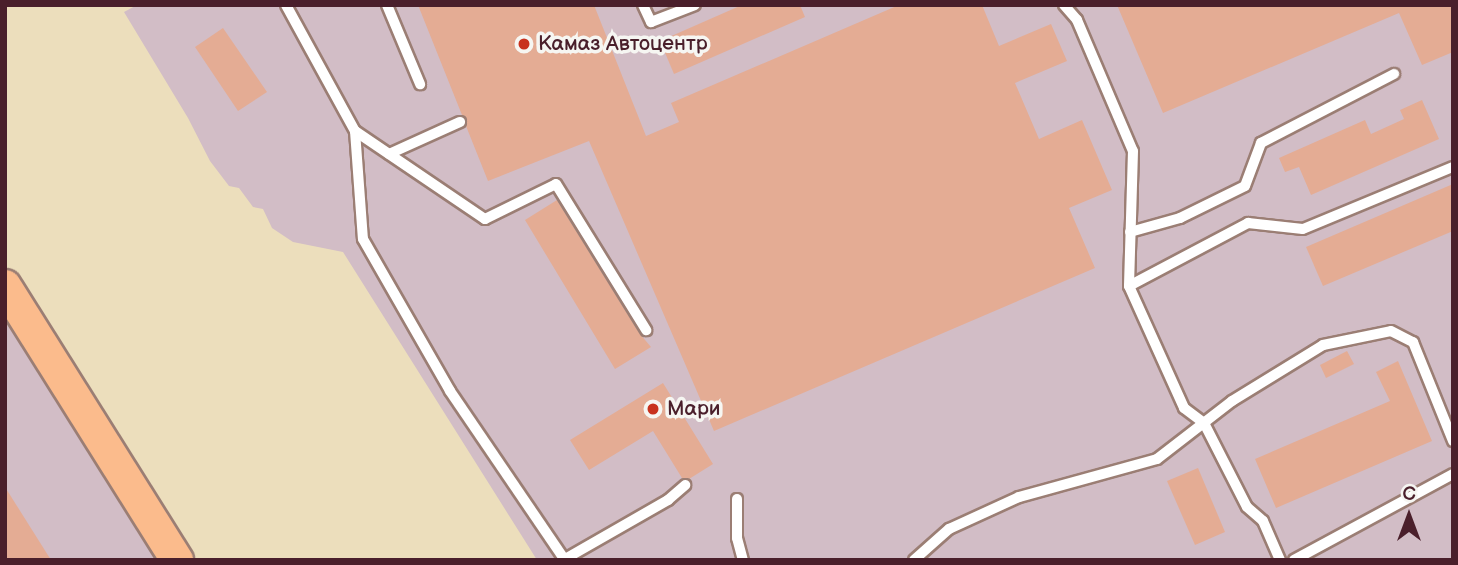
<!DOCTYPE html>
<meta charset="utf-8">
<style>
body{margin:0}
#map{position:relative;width:1458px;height:565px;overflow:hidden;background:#ecdebc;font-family:"Balsamiq Sans",sans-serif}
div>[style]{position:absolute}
.industrial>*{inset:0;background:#d2bdc6}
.building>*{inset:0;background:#e4ac94}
.roads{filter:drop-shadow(2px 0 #9b7e74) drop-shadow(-2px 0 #9b7e74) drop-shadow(0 2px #9b7e74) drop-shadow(0 -2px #9b7e74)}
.lane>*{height:10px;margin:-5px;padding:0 5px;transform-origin:5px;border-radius:5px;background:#fff}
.primary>*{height:32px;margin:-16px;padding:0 16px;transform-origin:16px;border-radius:16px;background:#fbbb8c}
.dots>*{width:19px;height:19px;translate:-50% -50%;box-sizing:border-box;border:4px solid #f6f6f2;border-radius:50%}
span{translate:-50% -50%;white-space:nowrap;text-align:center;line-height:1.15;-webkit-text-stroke:7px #f6f6f2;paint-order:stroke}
.poi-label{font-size:21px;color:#4a1f2b}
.left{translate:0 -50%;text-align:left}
.frame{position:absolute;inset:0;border:7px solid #4a1f2b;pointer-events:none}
.north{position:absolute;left:1374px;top:481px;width:70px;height:70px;-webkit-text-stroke:5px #f6f6f2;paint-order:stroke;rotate:0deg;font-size:19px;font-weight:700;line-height:28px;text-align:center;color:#4a1f2b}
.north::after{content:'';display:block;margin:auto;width:24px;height:32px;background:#4a1f2b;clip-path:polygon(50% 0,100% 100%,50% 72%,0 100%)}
</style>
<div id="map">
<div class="industrial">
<div style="clip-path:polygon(137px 5px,1453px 5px,1453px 560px,537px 560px,343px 252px,293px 242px,272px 228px,263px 209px,253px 207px,239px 188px,229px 186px,210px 161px,188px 118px,124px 12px)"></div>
<div style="clip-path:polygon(5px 300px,170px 560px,5px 560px)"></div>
</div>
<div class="building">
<div style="clip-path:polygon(418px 5px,594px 5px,646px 136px,679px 122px,671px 103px,899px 5px,982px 5px,999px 46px,1051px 24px,1067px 61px,1015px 83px,1039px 139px,1082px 120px,1112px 190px,1069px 208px,1095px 268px,714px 431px,589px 141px,488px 181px,466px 126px,467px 120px,462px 115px)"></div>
<div style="clip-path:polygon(742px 5px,800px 5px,805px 17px,674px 74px,660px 41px)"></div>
<div style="clip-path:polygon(1117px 5px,1453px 5px,1453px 52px,1422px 65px,1399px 13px,1163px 113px)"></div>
<div style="clip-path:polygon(223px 28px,267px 92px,238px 111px,195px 47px)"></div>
<div style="clip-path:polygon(1422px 100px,1439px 139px,1311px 195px,1299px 167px,1285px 172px,1279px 158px,1365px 120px,1371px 134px,1404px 119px,1400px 110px)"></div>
<div style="clip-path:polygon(1453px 184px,1453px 231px,1323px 286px,1306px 247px)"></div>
<div style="clip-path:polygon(557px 200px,640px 334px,651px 347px,615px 369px,525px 220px)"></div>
<div style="clip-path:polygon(1347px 351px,1354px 364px,1326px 378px,1320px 365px)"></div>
<div style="clip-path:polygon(1398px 361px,1432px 441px,1276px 508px,1255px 459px,1390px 401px,1376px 372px)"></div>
<div style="clip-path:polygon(663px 383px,713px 464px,689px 479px,682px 478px,653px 431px,589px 470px,570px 440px)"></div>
<div style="clip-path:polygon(1198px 468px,1225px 532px,1195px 545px,1167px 481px)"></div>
<div style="clip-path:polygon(5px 487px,51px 560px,5px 560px)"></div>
</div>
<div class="roads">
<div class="lane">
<div style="left:286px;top:5px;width:144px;rotate:61.3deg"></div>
<div style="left:355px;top:131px;width:108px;rotate:85.8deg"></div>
<div style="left:363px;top:239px;width:175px;rotate:60.2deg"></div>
<div style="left:450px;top:391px;width:204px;rotate:55.8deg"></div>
<div style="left:387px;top:5px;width:86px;rotate:67.3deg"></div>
<div style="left:643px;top:5px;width:19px;rotate:65deg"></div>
<div style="left:651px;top:22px;width:47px;rotate:-21.1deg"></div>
<div style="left:1064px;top:5px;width:20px;rotate:49deg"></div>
<div style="left:1077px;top:20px;width:142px;rotate:66.9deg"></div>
<div style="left:1133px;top:151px;width:135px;rotate:91.7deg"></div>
<div style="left:1129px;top:286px;width:134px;rotate:65.7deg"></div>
<div style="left:1184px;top:408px;width:25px;rotate:37deg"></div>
<div style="left:1204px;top:423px;width:94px;rotate:62.9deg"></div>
<div style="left:1247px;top:507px;width:21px;rotate:41deg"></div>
<div style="left:1263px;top:521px;width:43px;rotate:66.4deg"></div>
<div style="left:355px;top:131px;width:157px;rotate:34.1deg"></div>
<div style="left:485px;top:219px;width:79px;rotate:-26.2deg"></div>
<div style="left:556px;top:184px;width:172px;rotate:58.3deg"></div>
<div style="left:389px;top:154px;width:78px;rotate:-24.3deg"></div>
<div style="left:1130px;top:232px;width:52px;rotate:-15.6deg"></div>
<div style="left:1180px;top:218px;width:72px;rotate:-26.2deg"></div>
<div style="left:1245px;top:186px;width:46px;rotate:-69.6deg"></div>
<div style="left:1261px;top:143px;width:150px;rotate:-27.4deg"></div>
<div style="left:1129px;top:286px;width:135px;rotate:-27.9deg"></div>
<div style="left:1248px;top:223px;width:55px;rotate:6.2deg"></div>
<div style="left:1303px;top:229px;width:162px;rotate:-22.5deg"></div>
<div style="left:737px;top:499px;width:39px;rotate:90deg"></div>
<div style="left:737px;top:538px;width:23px;rotate:75deg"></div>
<div style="left:565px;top:559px;width:119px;rotate:-29.8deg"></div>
<div style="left:668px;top:500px;width:23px;rotate:-41deg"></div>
<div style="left:914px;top:560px;width:47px;rotate:-41.5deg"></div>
<div style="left:949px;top:529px;width:77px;rotate:-24.6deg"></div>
<div style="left:1019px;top:497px;width:143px;rotate:-15.4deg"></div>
<div style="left:1157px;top:459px;width:95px;rotate:-37.7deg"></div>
<div style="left:1232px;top:401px;width:107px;rotate:-31.6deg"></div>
<div style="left:1323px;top:345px;width:69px;rotate:-11.6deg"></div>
<div style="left:1391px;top:331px;width:25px;rotate:27deg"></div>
<div style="left:1413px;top:342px;width:107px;rotate:68deg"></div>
<div style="left:1294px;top:560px;width:181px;rotate:-28.4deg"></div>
</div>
<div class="primary">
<div style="left:5px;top:286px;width:324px;rotate:57.9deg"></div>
</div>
</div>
<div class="dots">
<div style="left:524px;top:44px;background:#c8321e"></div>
<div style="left:653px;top:409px;background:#c8321e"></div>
</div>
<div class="poi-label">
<span class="left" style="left:538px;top:44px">Камаз Автоцентр</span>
<span class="left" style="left:667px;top:409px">Мари</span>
</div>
<div class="frame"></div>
<div class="north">С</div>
</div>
